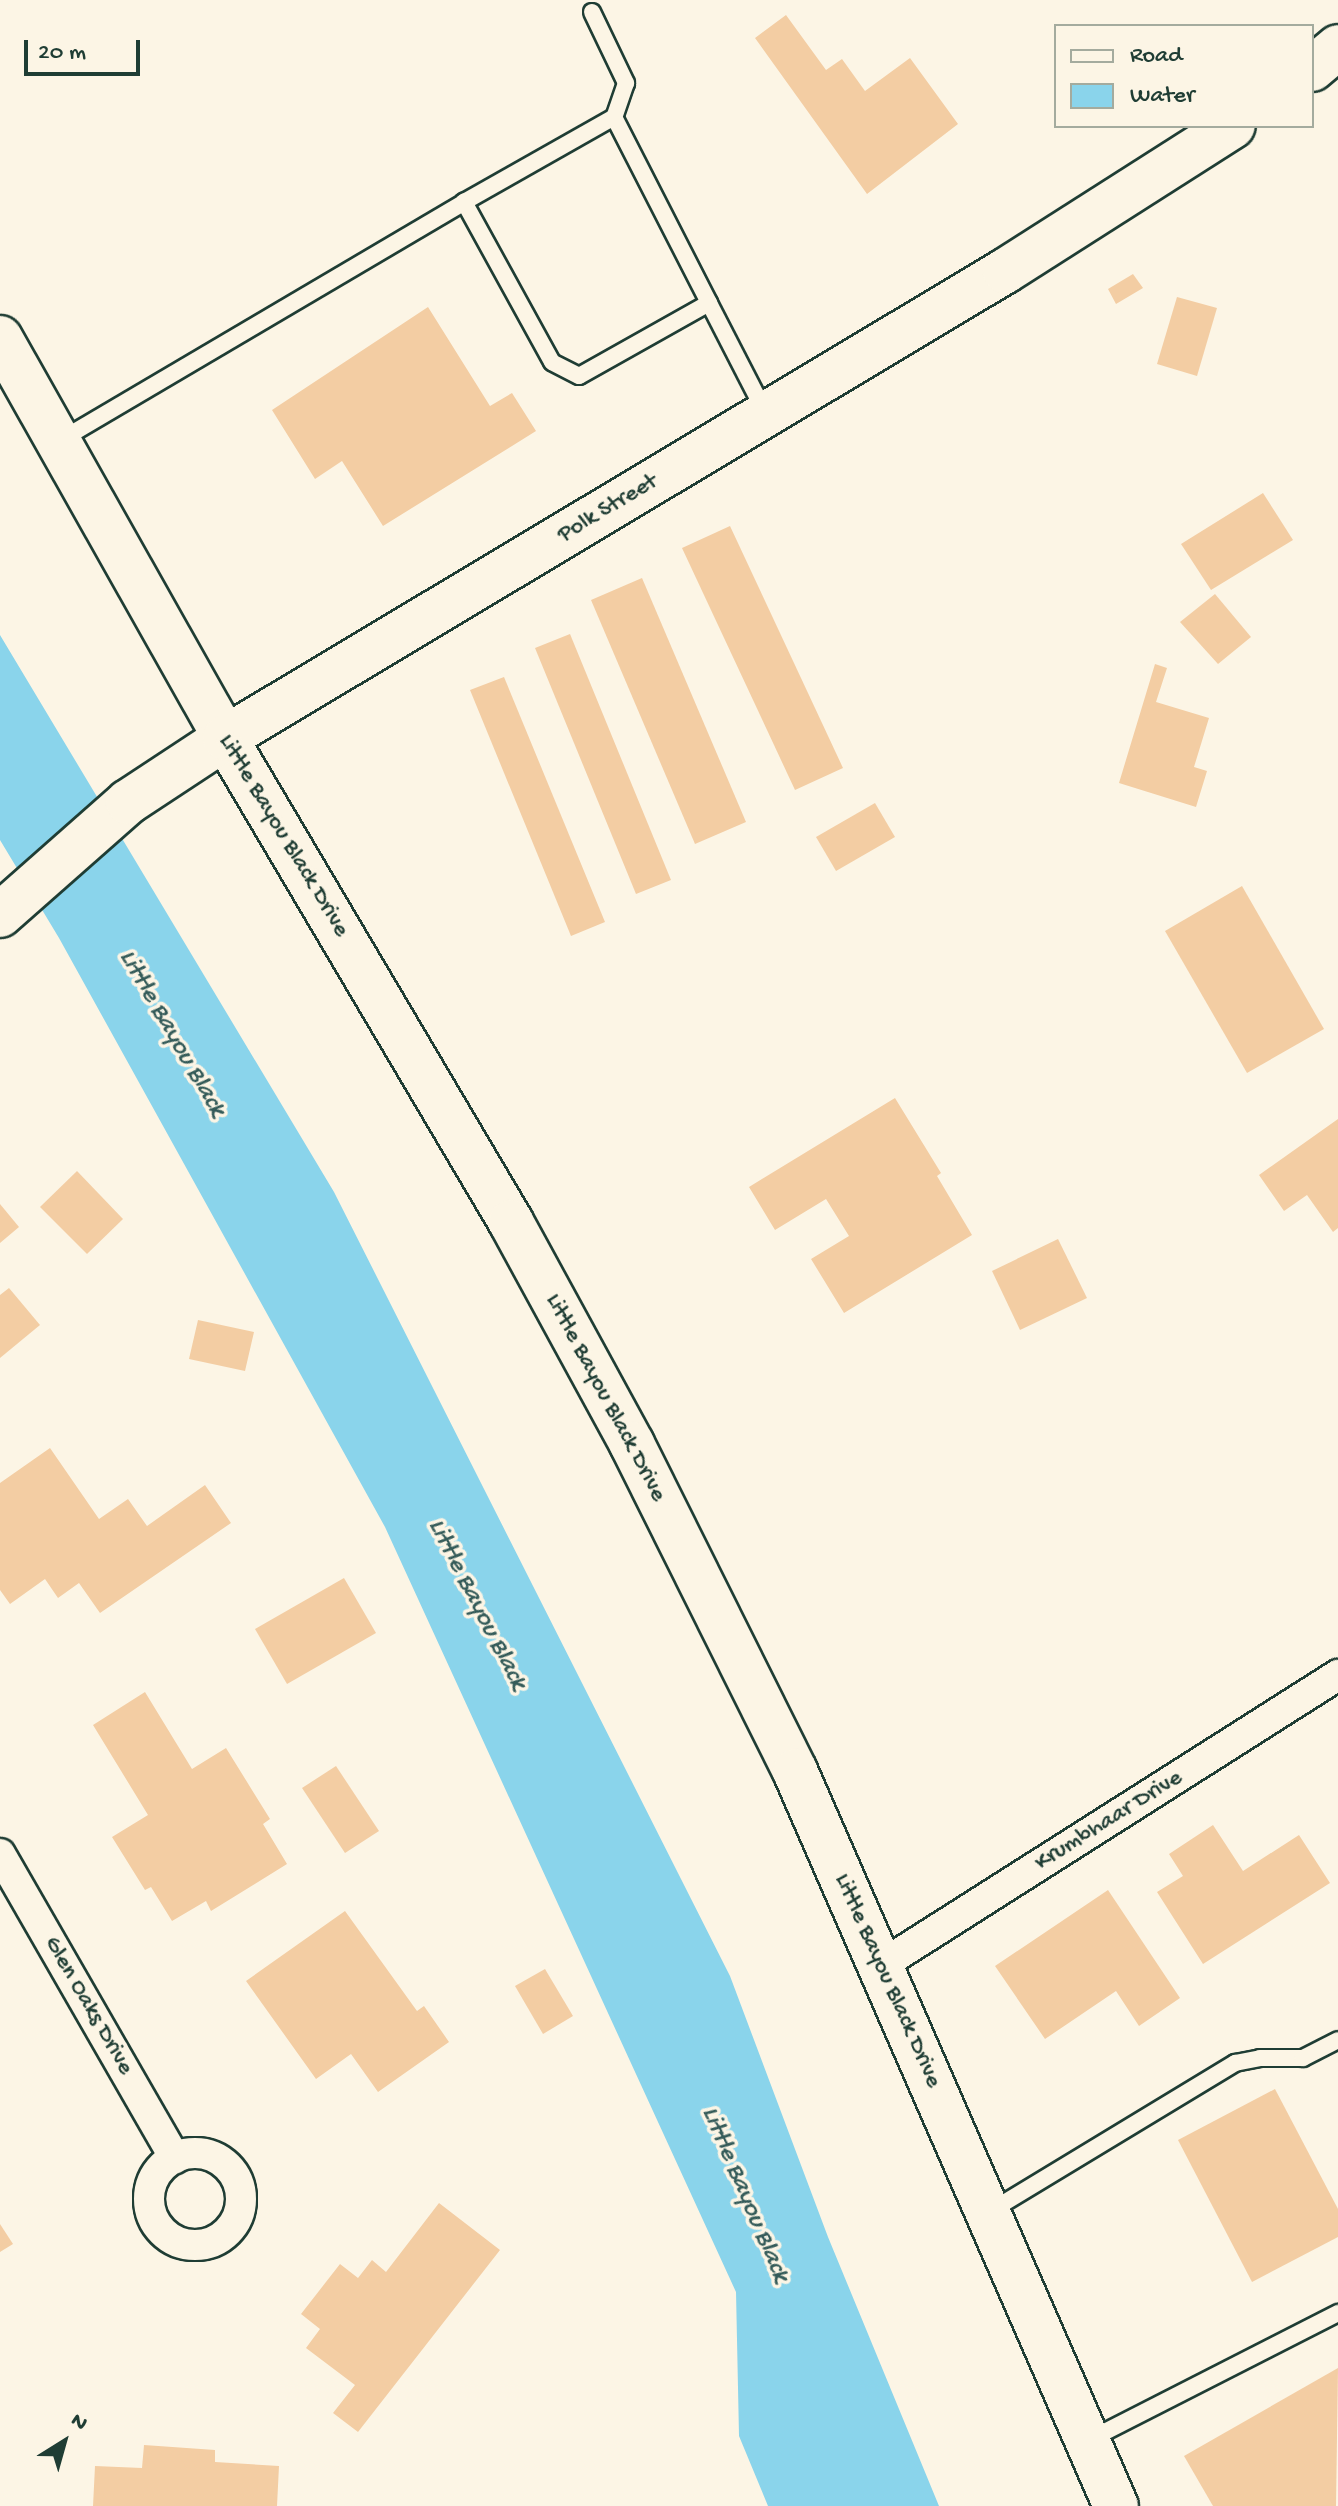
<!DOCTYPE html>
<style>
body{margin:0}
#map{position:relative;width:1338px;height:2506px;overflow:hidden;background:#fcf5e5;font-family:"Gochi Hand",sans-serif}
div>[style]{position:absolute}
.water>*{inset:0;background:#8ad4eb}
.building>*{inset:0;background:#f3cda3}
.roads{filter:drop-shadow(2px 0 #1f3d34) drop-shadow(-2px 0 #1f3d34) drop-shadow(0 2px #1f3d34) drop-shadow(0 -2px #1f3d34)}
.lane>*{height:16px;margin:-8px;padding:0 8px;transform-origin:8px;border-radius:8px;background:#fcf5e5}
.street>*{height:30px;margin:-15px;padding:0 15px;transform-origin:15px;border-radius:15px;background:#fcf5e5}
.street>.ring{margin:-15px;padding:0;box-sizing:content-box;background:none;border:30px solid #fcf5e5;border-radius:50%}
.secondary>*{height:44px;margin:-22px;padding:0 22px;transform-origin:22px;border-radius:22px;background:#fcf5e5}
span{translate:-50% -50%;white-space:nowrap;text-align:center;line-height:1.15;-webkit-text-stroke:7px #fcf5e5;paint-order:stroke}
.street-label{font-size:24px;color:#1f3d34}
.water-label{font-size:26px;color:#345b59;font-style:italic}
.legend{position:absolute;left:1054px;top:24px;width:260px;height:104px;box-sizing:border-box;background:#fcf5e5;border:2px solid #a4ab9e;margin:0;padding:10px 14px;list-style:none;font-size:24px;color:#1f3d34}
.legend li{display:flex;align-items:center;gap:16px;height:40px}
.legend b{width:40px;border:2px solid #a4ab9e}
.north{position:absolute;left:24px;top:2402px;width:80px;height:80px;-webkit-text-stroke:6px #fcf5e5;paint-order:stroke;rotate:37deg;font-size:22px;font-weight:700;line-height:32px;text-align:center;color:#1f3d34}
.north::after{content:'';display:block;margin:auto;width:28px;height:36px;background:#1f3d34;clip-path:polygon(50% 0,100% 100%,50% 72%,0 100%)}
.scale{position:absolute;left:24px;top:40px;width:116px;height:36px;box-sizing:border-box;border:4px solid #1f3d34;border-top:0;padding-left:10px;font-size:24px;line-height:28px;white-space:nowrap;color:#1f3d34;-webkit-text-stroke:6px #fcf5e5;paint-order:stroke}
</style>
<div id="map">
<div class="water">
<div style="clip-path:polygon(0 635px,334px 1192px,730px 1976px,828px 2237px,939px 2506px,768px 2506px,739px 2436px,736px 2292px,385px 1527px,59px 938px,0 840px)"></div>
</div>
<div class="building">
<div style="clip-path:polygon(786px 15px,826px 70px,842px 59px,865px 91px,910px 58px,958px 124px,867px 194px,755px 38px)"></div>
<div style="clip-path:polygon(1133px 274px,1143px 288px,1116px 304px,1108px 289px)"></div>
<div style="clip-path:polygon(1177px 297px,1217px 308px,1197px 376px,1157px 364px)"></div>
<div style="clip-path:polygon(428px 307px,490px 406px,512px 393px,536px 431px,383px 526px,342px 461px,315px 479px,272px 410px)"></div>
<div style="clip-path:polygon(1263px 493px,1293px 540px,1211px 590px,1181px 544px)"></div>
<div style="clip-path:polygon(730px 526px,843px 768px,795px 790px,682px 548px)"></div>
<div style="clip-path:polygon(642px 578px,746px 822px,695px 844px,591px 600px)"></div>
<div style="clip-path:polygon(1215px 594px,1251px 637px,1218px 664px,1180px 622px)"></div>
<div style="clip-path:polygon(570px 634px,671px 880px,636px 894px,535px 648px)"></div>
<div style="clip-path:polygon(1155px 664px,1167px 668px,1156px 702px,1209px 718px,1194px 767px,1207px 771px,1196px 807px,1119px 783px)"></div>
<div style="clip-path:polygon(504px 677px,605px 922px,571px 936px,470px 690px)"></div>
<div style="clip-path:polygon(875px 803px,895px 837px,836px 871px,816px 837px)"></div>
<div style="clip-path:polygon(1242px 886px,1324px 1029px,1247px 1073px,1165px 931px)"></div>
<div style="clip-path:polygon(895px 1098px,941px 1173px,937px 1176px,972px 1235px,844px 1313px,811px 1259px,849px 1236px,826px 1199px,775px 1230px,749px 1187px)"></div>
<div style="clip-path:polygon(1338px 1119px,1338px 1228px,1333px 1232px,1307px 1195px,1284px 1211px,1259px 1175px)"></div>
<div style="clip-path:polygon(77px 1171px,123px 1219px,87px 1254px,40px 1207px)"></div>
<div style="clip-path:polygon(0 1204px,19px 1227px,0 1243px)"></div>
<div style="clip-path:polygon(1058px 1239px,1087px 1298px,1020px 1330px,992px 1271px)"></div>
<div style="clip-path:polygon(9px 1288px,40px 1325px,0 1358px,0 1295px)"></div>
<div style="clip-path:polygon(198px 1320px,254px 1332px,245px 1371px,189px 1359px)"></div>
<div style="clip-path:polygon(50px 1448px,99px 1519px,128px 1499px,147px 1526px,205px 1485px,231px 1523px,100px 1613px,79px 1583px,58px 1598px,45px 1579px,10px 1604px,0 1590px,0 1483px)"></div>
<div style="clip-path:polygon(344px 1578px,376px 1633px,287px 1684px,255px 1629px)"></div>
<div style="clip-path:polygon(145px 1692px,192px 1769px,226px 1748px,270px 1819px,263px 1824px,287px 1864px,211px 1911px,206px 1901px,172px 1921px,151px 1887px,145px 1890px,112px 1837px,148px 1815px,93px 1725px)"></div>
<div style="clip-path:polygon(336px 1766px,379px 1831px,345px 1853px,302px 1788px)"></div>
<div style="clip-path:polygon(1213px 1825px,1243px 1871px,1299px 1835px,1330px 1883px,1203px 1964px,1157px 1892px,1183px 1876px,1169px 1854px)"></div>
<div style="clip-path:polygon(1108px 1890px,1180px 1998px,1139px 2026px,1116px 1991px,1045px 2039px,995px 1966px)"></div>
<div style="clip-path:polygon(345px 1911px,417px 2011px,424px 2006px,449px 2042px,378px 2092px,351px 2054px,316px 2079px,246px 1981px)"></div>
<div style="clip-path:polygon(545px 1969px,573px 2016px,543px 2034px,515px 1986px)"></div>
<div style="clip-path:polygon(1275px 2089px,1338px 2209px,1338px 2237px,1252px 2282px,1178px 2140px)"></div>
<div style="clip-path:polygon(439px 2203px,500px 2250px,358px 2432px,333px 2413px,355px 2385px,306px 2348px,320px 2329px,301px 2314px,340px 2264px,358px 2278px,372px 2260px,386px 2272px)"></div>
<div style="clip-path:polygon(0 2224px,13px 2244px,0 2252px)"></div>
<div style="clip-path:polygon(1338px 2368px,1336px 2506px,1213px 2506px,1184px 2456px)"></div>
<div style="clip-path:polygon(144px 2445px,215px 2450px,215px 2462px,279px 2466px,277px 2506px,93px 2506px,95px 2466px,142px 2468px)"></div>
</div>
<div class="roads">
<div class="lane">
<div style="left:592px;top:12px;width:79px;rotate:64.4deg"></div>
<div style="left:626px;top:83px;width:36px;rotate:109deg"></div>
<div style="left:709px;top:303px;width:123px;rotate:62.8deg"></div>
<div style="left:59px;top:441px;width:470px;rotate:-30.5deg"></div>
<div style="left:464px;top:202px;width:172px;rotate:-29.5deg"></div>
<div style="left:614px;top:117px;width:209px;rotate:62.9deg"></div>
<div style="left:709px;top:303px;width:149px;rotate:150.7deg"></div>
<div style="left:579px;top:376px;width:30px;rotate:-153deg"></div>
<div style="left:552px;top:362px;width:183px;rotate:-118.8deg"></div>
<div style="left:989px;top:2212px;width:288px;rotate:-31.2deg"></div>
<div style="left:1235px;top:2063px;width:25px;rotate:-11deg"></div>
<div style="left:1260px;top:2058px;width:43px"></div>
<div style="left:1303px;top:2058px;width:39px;rotate:-27deg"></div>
<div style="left:1089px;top:2440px;width:280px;rotate:-27deg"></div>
</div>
<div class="street">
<div style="left:0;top:1854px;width:351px;rotate:60.1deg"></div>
<div style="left:880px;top:1966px;width:543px;rotate:-32.43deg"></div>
<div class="ring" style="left:149px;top:2153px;width:62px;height:62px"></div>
</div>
<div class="secondary">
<div style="left:1312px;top:69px;width:34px;rotate:-40deg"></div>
<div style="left:0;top:338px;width:459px;rotate:60.6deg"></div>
<div style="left:225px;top:738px;width:562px;rotate:59.42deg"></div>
<div style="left:511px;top:1222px;width:253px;rotate:61.4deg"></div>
<div style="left:632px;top:1444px;width:365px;rotate:63.5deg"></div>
<div style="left:795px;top:1771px;width:802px;rotate:66.41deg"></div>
<div style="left:0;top:915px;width:171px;rotate:-41.4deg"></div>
<div style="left:128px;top:802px;width:116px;rotate:-33.4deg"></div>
<div style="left:225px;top:738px;width:909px;rotate:-30.91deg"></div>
<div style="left:1005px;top:271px;width:270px;rotate:-32.5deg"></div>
</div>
</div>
<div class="street-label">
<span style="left:608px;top:509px;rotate:-31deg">Polk Street</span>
<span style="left:283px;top:836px;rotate:59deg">Little Bayou Black Drive</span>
<span style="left:605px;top:1398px;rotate:62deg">Little Bayou Black Drive</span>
<span style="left:1109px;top:1821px;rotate:-32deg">Krumbhaar Drive</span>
<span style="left:887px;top:1981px;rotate:66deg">Little Bayou Black Drive</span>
<span style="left:88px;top:2006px;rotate:60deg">Glen Oaks Drive</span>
</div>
<div class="water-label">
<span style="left:171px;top:1034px;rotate:60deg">Little Bayou Black</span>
<span style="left:476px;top:1605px;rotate:63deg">Little Bayou Black</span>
<span style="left:744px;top:2195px;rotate:67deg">Little Bayou Black</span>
</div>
<ul class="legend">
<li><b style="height:10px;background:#fcf5e5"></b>Road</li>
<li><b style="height:22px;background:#8ad4eb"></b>Water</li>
</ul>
<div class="north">N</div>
<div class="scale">20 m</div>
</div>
